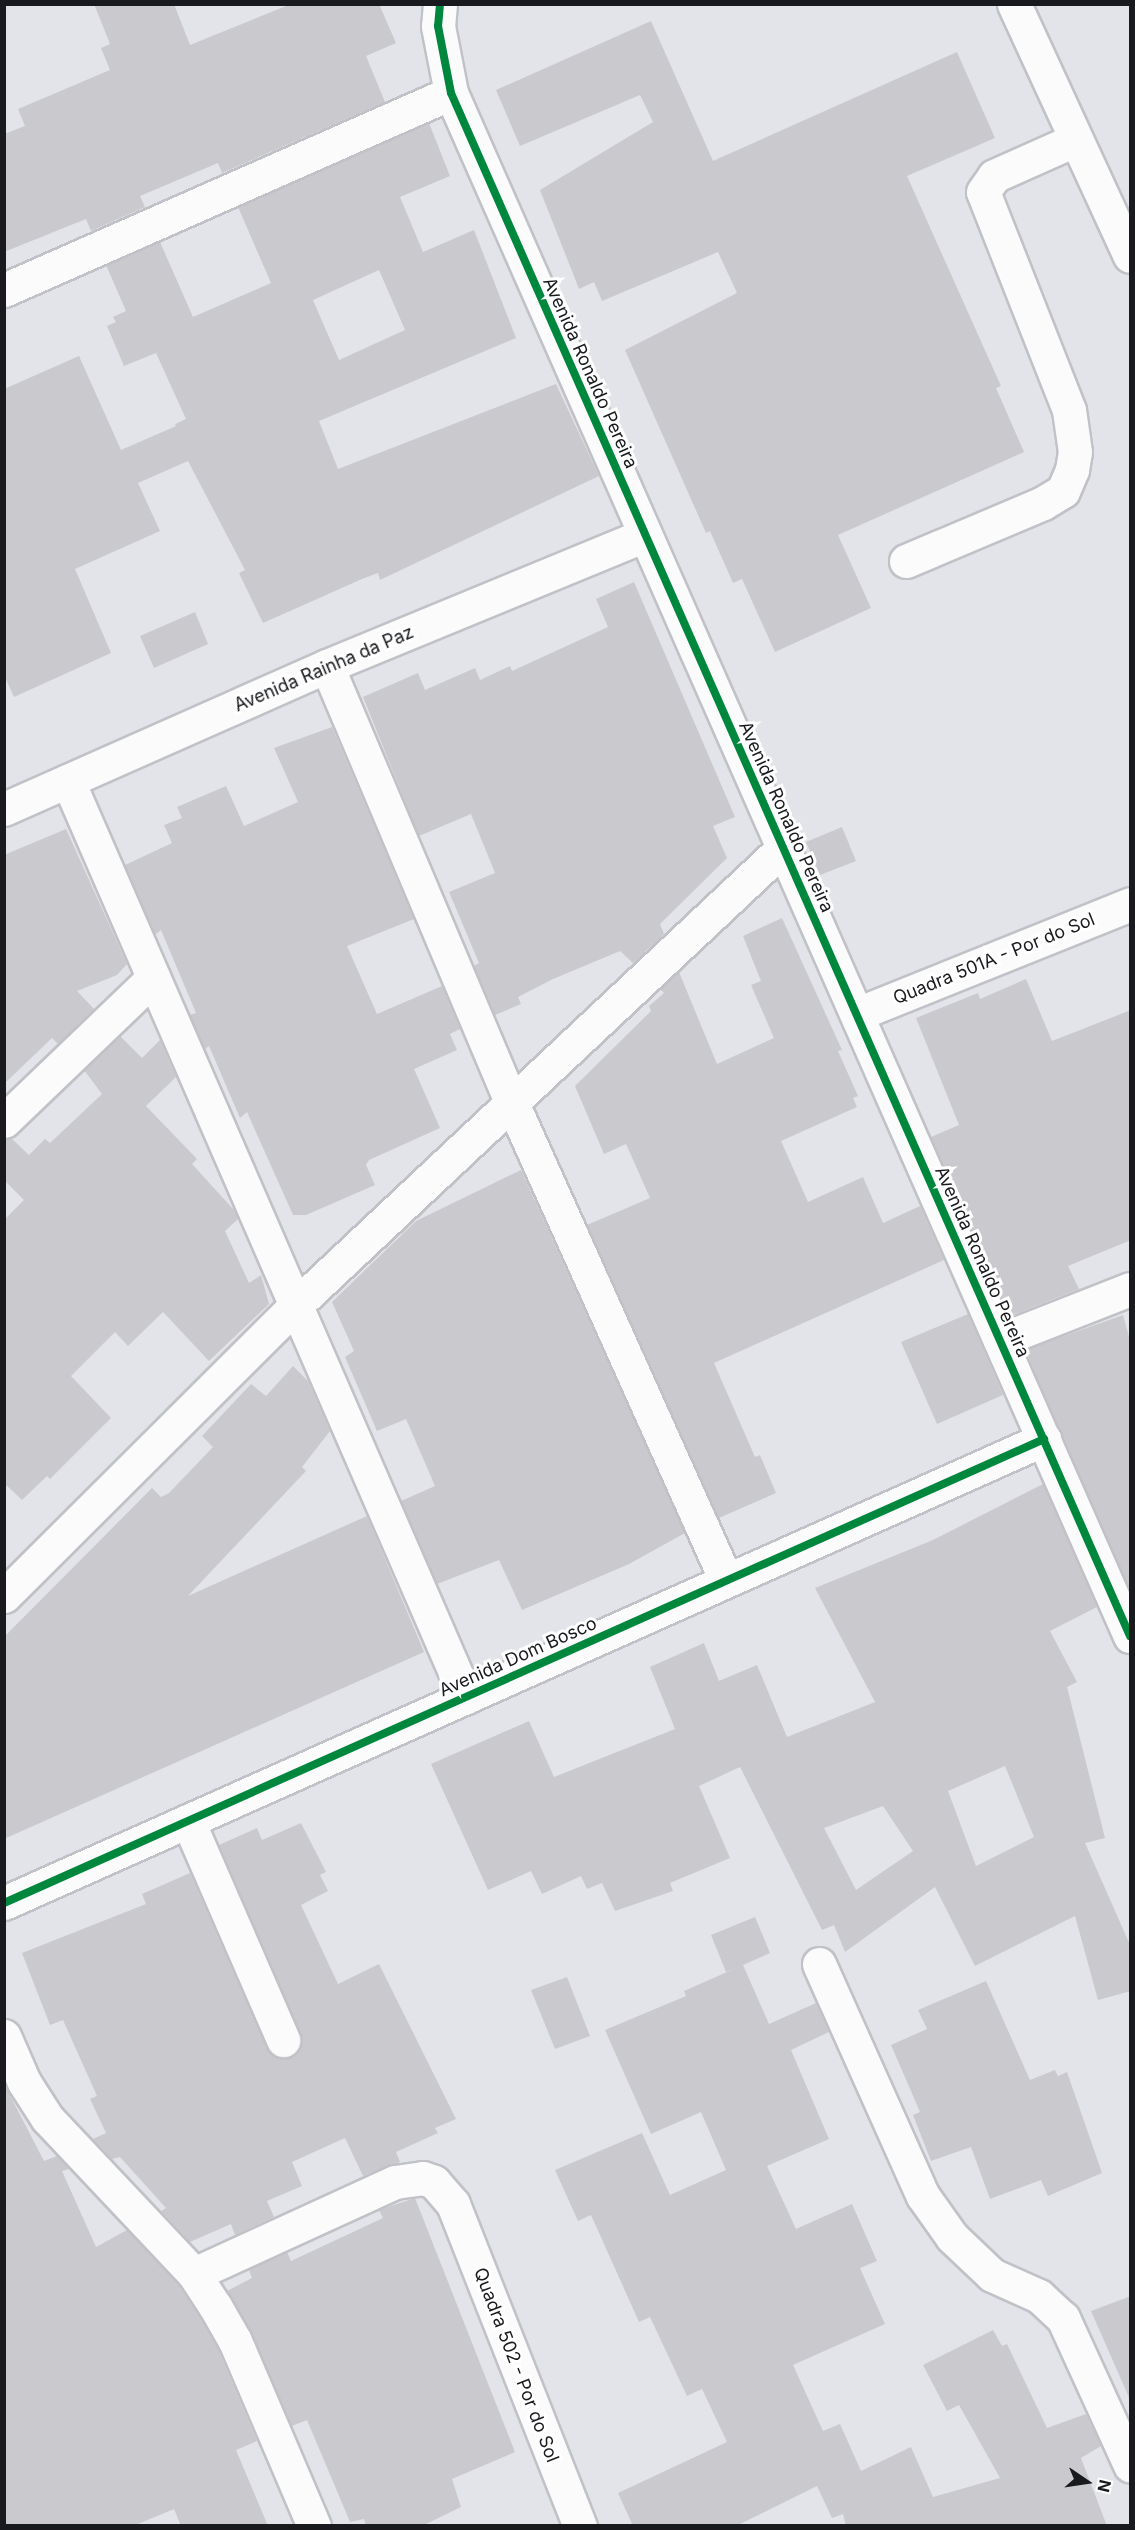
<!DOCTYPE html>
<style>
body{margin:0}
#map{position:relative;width:1135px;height:2530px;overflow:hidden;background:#e2e4ea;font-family:Inter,sans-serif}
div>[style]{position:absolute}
.building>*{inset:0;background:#cacace}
.roads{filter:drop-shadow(2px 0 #c1c2c7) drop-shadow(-2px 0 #c1c2c7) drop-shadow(0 2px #c1c2c7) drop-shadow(0 -2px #c1c2c7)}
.minor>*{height:33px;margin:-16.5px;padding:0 16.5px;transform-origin:16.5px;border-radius:16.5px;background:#fbfbfc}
.cycleway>*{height:8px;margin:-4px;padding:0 4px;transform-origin:4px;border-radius:4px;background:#00873e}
span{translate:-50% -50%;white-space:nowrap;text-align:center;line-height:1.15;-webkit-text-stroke:6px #fff;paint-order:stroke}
.street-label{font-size:18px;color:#181a1d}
.frame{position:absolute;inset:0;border:6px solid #181a1d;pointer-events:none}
.north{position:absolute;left:1057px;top:2452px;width:60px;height:60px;-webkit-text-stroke:4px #fff;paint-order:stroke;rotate:103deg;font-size:16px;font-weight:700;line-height:24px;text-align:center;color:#181a1d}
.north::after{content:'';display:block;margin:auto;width:21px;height:27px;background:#181a1d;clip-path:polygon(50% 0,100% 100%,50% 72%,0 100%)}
</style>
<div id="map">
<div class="building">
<div style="clip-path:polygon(94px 4px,174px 4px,190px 45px,291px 4px,379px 4px,396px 43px,366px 56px,385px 102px,222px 173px,218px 163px,140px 196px,145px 207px,91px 231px,86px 219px,4px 252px,4px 134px,25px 126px,18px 109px,110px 70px,101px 48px,110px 44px)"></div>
<div style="clip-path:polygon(651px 21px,713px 161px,957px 52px,995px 138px,907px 176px,1001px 386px,996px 388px,1024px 452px,838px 535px,871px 608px,775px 652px,742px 579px,733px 583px,710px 531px,706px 533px,625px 350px,737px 293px,718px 252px,602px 301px,594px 282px,579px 289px,540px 190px,653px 122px,640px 95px,520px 146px,496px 90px)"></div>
<div style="clip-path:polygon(evenodd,429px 123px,450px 176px,400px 197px,423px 252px,474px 230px,516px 338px,319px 421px,338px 469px,556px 384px,599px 476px,380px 580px,378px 573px,362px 579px,263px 623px,239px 573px,245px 570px,188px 461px,138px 483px,160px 531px,75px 569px,111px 653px,14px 697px,4px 675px,4px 389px,79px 356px,121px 450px,176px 426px,175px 424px,186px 419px,156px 353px,124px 366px,107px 326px,116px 322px,113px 317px,126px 311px,106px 265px,160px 242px,193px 317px,271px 283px,238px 207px,429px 123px,379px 270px,405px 330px,339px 360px,313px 300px,379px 270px)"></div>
<div style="clip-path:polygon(634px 582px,735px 817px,713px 826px,727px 858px,660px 924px,664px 934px,633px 963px,620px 951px,553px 979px,518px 997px,521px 1004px,495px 1015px,474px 966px,479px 963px,449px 892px,495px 873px,471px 814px,419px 836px,363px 697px,418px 673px,425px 690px,475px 668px,480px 680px,510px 666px,512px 671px,608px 627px,596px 599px)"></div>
<div style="clip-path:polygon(195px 612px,208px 644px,154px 668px,140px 636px)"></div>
<div style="clip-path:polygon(332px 727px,414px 919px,347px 946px,377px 1014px,442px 986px,460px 1029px,450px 1034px,457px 1050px,414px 1069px,440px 1128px,369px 1160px,366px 1165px,375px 1185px,306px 1215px,293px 1215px,247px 1112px,240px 1118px,209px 1046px,205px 1049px,190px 1015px,196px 1013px,161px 930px,155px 935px,125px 865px,172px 843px,164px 825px,182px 818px,177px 807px,226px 786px,244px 826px,298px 802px,274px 748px)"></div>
<div style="clip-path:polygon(842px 827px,856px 861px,820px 875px,806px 842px)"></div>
<div style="clip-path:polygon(66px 829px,127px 964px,117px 975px,77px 991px,94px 1009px,58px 1044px,52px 1038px,4px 1084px,4px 855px)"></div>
<div style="clip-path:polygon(782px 918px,842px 1050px,838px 1051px,858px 1096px,853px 1098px,857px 1107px,781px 1141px,808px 1202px,863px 1177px,883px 1223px,920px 1206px,944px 1260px,714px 1363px,755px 1457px,760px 1455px,776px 1493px,719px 1518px,587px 1225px,650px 1198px,626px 1144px,604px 1154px,575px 1086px,651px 1011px,649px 1006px,664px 993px,660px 989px,679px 972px,717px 1064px,774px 1038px,751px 985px,761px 981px,743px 936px)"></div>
<div style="clip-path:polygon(1026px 979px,1052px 1041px,1131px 1010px,1131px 1240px,1068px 1266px,1079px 1289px,1010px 1316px,931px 1137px,959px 1125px,916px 1018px,978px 993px,980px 999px)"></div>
<div style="clip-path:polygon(120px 1036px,142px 1058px,160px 1040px,176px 1077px,146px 1106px,197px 1159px,192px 1164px,234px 1210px,238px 1219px,225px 1231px,249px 1283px,261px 1275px,269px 1304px,209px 1361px,163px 1312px,128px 1346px,115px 1332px,71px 1376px,111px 1418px,50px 1479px,47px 1476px,22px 1500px,4px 1483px,4px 1220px,24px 1200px,4px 1180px,4px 1139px,11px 1138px,29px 1155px,45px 1139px,50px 1143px,102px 1094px,84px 1070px)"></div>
<div style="clip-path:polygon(521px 1170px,685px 1533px,629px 1564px,522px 1610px,499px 1560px,437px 1584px,401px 1501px,435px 1486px,406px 1419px,377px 1431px,345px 1357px,354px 1351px,332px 1302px,416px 1221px)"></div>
<div style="clip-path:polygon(968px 1314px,1003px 1395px,937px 1424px,901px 1342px)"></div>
<div style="clip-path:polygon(1123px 1315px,1131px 1344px,1130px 1590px,1025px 1350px)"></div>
<div style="clip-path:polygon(293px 1366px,308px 1381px,330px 1431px,302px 1467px,306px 1471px,188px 1596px,367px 1516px,424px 1652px,4px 1839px,4px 1637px,152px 1488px,161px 1497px,169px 1493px,213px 1447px,202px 1436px,251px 1384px,266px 1396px)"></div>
<div style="clip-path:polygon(evenodd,1043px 1484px,1097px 1607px,1050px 1631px,1077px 1682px,1067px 1687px,1105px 1838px,1085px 1843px,1131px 1947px,1131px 1991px,1098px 2000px,1075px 1916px,975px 1966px,935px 1887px,845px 1952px,834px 1925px,822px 1930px,740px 1767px,699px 1786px,730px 1858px,670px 1883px,673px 1891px,615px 1911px,602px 1883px,587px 1889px,581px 1876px,542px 1894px,531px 1871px,488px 1890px,431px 1764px,529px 1721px,554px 1777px,675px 1729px,650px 1667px,704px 1643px,719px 1681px,757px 1665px,787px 1737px,875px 1702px,815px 1588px,933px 1540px,1043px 1484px,1005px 1766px,1034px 1837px,976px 1866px,948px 1791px,1005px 1766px,1043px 1484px,883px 1806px,913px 1851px,856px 1890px,824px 1828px,883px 1806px)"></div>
<div style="clip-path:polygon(301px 1823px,326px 1872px,320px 1875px,328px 1891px,301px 1905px,338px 1984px,379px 1964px,456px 2119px,435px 2128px,438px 2133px,396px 2152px,400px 2162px,363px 2176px,345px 2138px,292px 2162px,302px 2186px,267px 2201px,274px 2217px,235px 2235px,231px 2224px,190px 2242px,161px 2211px,166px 2208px,120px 2157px,112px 2159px,93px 2139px,106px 2133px,90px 2099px,97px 2096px,63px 2020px,50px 2025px,22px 1953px,146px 1904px,142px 1894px,190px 1873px,266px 2047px,280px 2058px,291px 2057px,301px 2043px,300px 2033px,219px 1845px,257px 1828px,262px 1840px)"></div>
<div style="clip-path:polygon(755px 1917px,770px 1953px,743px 1965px,769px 2024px,816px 2003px,829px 2032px,791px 2050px,829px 2139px,767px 2166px,796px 2229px,852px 2204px,877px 2261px,860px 2268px,885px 2324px,793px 2365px,823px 2431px,840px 2424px,861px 2471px,911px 2447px,933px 2497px,1000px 2478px,959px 2405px,947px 2411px,923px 2365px,993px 2330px,1002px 2346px,1007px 2344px,1047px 2428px,1086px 2414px,1101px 2446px,1081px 2458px,1107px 2526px,846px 2526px,843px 2514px,832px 2518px,817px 2486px,736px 2526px,633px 2526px,618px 2493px,727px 2442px,702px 2389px,687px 2396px,650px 2317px,639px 2322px,591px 2215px,578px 2221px,555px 2170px,642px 2133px,670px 2195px,726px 2170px,701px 2112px,651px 2134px,605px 2030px,686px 1996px,684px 1991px,736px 1968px,726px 1972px,711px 1935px)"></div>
<div style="clip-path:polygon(567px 1977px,590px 2036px,555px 2049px,531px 1990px)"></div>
<div style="clip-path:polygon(986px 1981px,1030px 2080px,1055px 2070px,1058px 2076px,1067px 2072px,1102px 2173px,1048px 2196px,1041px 2180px,990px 2199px,971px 2147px,931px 2161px,913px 2115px,920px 2112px,891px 2045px,927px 2029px,918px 2010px)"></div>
<div style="clip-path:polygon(4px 2084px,44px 2161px,57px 2156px,69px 2169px,62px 2171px,96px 2247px,127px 2230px,179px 2286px,199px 2316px,218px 2349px,257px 2441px,236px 2450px,268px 2526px,181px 2526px,174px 2509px,133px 2526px,4px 2526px)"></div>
<div style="clip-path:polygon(415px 2198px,515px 2452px,452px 2479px,461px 2507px,422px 2526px,366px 2526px,364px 2519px,350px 2522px,307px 2420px,292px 2426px,252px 2334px,227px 2291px,252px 2278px,249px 2270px,287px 2252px,291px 2261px,383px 2218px,379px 2210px)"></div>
<div style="clip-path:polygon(1131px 2296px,1131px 2402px,1091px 2311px)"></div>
</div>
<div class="roads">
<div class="minor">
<div style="left:440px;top:4px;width:22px;rotate:95deg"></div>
<div style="left:438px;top:26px;width:68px;rotate:79deg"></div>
<div style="left:451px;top:93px;width:1686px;rotate:66.25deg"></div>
<div style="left:1014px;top:4px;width:277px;rotate:65.3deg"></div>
<div style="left:4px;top:290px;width:488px;rotate:-23.8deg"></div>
<div style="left:906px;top:561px;width:149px;rotate:-22.9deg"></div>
<div style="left:1043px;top:503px;width:23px;rotate:-31deg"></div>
<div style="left:1063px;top:491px;width:23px;rotate:-67deg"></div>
<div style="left:1072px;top:470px;width:18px;rotate:-81deg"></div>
<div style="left:1075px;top:452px;width:42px;rotate:-98.1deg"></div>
<div style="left:1069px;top:410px;width:234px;rotate:-111.5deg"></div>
<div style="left:983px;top:192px;width:19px;rotate:-55deg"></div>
<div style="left:994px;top:176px;width:89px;rotate:-24deg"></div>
<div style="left:327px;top:666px;width:475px;rotate:67.1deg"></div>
<div style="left:512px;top:1103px;width:523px;rotate:65.84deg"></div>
<div style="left:68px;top:781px;width:999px;rotate:66.52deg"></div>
<div style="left:4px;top:809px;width:353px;rotate:-23.9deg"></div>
<div style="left:327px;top:666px;width:344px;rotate:-22.4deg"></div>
<div style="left:857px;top:1014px;width:294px;rotate:-21.9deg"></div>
<div style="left:4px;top:1121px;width:207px;rotate:-43.8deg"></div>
<div style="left:1000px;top:1340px;width:140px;rotate:-21.4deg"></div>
<div style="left:4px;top:1596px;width:411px;rotate:-44.9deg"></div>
<div style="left:295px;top:1306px;width:669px;rotate:-43.18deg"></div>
<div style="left:188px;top:1821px;width:239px;rotate:66.5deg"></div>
<div style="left:4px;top:1903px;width:1139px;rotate:-24.04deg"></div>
<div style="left:819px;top:1964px;width:254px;rotate:65.9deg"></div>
<div style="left:923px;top:2196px;width:50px;rotate:54.7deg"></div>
<div style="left:952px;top:2237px;width:55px;rotate:43.5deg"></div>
<div style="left:992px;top:2275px;width:51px;rotate:24.1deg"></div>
<div style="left:1039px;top:2296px;width:33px;rotate:43deg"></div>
<div style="left:1063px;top:2318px;width:162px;rotate:65.5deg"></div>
<div style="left:4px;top:2036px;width:50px;rotate:66.5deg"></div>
<div style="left:24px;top:2082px;width:43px;rotate:57.4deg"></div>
<div style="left:47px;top:2118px;width:214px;rotate:46.7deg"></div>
<div style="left:194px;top:2274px;width:38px;rotate:57deg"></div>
<div style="left:215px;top:2306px;width:40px;rotate:60.3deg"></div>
<div style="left:235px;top:2341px;width:201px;rotate:66.9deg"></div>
<div style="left:194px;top:2274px;width:221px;rotate:-24.6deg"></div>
<div style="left:395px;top:2182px;width:28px;rotate:-8deg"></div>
<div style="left:423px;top:2178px;width:12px;rotate:20deg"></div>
<div style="left:434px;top:2182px;width:29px;rotate:49deg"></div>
<div style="left:453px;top:2204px;width:346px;rotate:68.5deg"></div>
</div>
</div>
<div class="cycleway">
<div style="left:440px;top:4px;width:22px;rotate:95deg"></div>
<div style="left:438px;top:26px;width:68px;rotate:79deg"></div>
<div style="left:451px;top:93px;width:1686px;rotate:66.25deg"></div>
<div style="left:4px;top:1903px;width:1139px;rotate:-24.04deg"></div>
</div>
<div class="street-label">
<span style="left:590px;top:373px;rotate:66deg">Avenida Ronaldo Pereira</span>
<span style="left:324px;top:669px;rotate:-23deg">Avenida Rainha da Paz</span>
<span style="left:786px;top:817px;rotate:66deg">Avenida Ronaldo Pereira</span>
<span style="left:994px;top:959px;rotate:-22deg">Quadra 501A - Por do Sol</span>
<span style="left:982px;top:1262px;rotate:66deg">Avenida Ronaldo Pereira</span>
<span style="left:518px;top:1657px;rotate:-24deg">Avenida Dom Bosco</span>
<span style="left:516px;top:2365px;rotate:69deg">Quadra 502 - Por do Sol</span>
</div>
<div class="frame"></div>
<div class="north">N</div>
</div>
